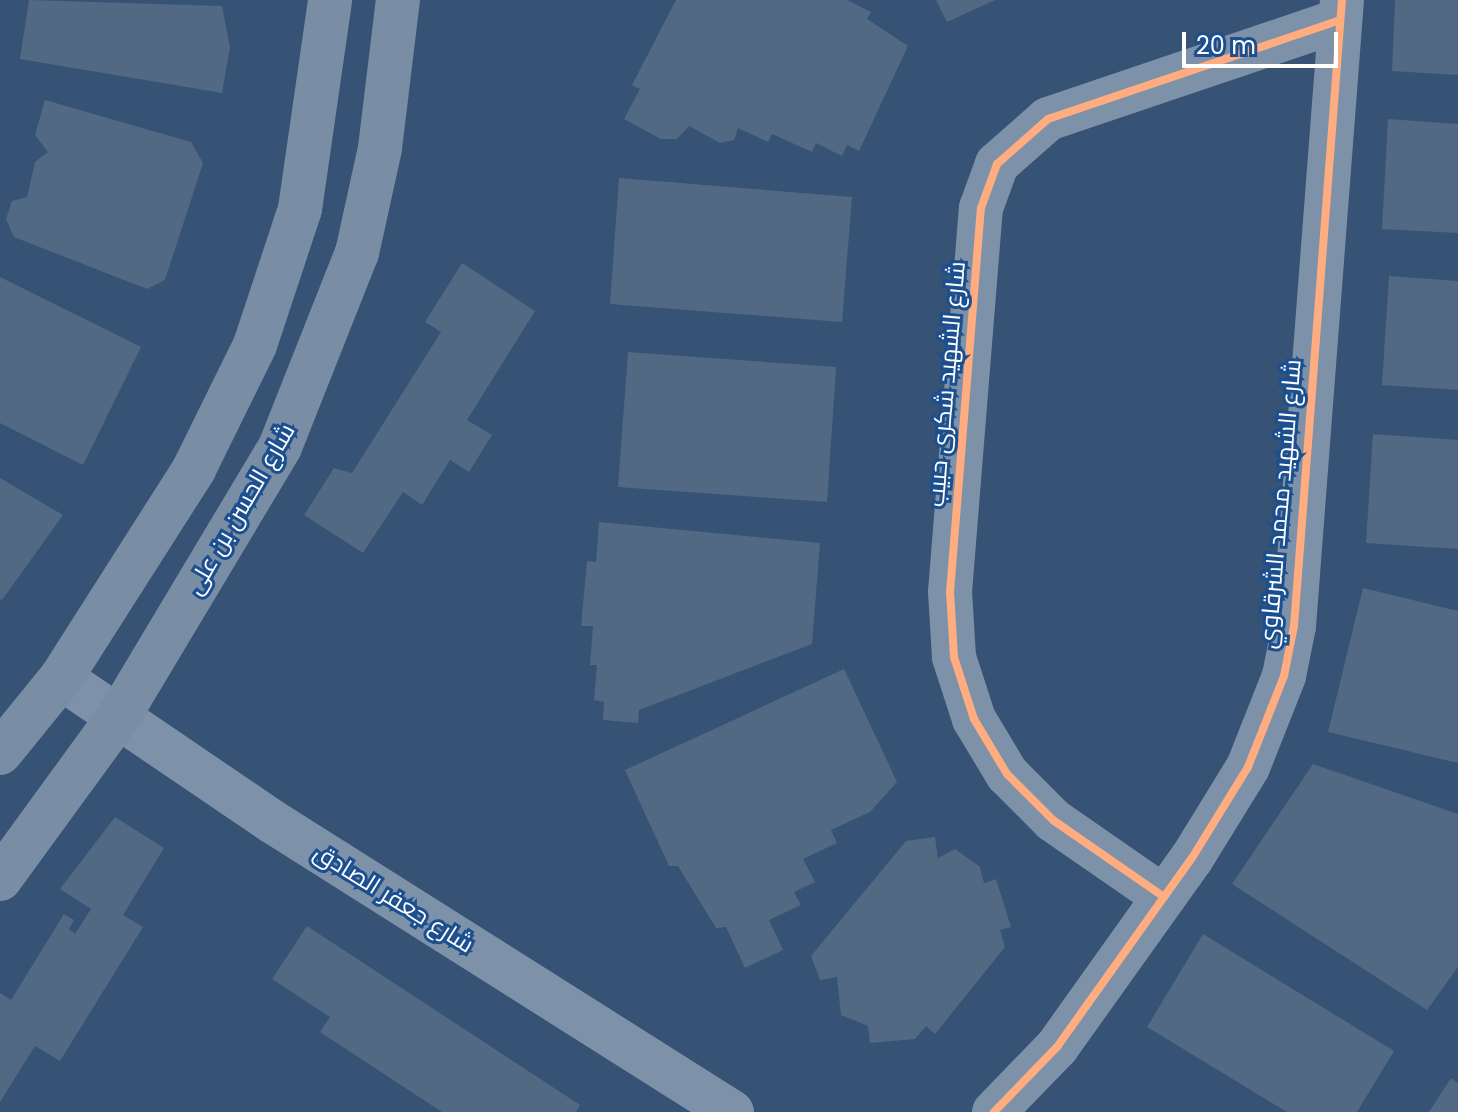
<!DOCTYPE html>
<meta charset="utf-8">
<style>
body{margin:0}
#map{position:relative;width:1458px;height:1112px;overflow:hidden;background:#365274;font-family:Poppins,Cairo,sans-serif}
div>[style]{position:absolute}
.building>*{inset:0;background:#526984}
.street>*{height:44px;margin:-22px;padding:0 22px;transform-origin:22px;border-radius:22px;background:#7d92a8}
.secondary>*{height:44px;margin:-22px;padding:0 22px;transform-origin:22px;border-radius:22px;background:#798da4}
.cycleway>*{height:8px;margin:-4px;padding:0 4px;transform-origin:4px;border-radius:4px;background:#ffac80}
span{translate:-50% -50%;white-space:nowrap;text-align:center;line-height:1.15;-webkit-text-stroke:6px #1b4f8f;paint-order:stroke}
.street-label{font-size:24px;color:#fff}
.scale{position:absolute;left:1182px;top:32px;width:156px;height:36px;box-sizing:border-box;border:4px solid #fff;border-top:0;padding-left:10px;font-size:24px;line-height:28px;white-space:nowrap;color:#fff;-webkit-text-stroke:6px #1b4f8f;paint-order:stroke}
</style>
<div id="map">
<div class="building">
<div style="clip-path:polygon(29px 0,222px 6px,230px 47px,222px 93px,20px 59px)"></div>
<div style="clip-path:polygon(676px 0,847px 0,871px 12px,867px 19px,908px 46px,859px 151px,847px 145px,842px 156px,816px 143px,812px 152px,772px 134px,768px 142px,738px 128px,734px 140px,720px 143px,689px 126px,677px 139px,661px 139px,624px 119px,640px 89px,632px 85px)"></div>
<div style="clip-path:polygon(936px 0,995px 0,947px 22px)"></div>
<div style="clip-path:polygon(1395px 0,1458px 0,1458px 75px,1392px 71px)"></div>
<div style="clip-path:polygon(45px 100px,191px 142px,203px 163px,165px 280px,147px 289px,14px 237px,6px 219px,12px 201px,27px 197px,35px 162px,48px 152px,35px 135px)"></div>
<div style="clip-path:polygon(1388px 119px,1458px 124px,1458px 233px,1382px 229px)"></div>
<div style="clip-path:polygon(619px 178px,852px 197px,842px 322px,610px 304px)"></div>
<div style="clip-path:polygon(462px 263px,535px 311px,467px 420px,492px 435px,469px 472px,450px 460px,422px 505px,403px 492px,363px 553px,304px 515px,334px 468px,352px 473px,441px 332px,425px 322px)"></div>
<div style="clip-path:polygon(1389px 276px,1458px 281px,1458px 390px,1382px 385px)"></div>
<div style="clip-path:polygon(0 277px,141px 347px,83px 465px,0 423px)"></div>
<div style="clip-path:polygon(628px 352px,836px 367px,827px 502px,618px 487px)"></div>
<div style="clip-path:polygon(1373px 434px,1458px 440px,1458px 549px,1366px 543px)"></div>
<div style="clip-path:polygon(0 478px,63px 515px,2px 600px,0 599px)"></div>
<div style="clip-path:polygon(599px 522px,820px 543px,812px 644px,639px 710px,638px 723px,603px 720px,604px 702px,594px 700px,597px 665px,590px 665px,593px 626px,581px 626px,587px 561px,596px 562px)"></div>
<div style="clip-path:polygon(1363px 588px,1458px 611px,1458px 763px,1328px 732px)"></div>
<div style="clip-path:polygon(844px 669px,897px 782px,870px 812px,831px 830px,837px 843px,803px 859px,815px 882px,794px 892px,801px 905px,769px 920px,783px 950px,745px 968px,726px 927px,716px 928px,678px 866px,669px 866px,625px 770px)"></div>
<div style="clip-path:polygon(1313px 764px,1458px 814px,1458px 967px,1427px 1010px,1232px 884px)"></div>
<div style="clip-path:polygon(115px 817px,164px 848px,123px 915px,143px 927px,60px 1061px,35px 1046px,0 1102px,0 993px,11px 1000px,64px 914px,74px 920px,69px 929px,75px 934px,91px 909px,60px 889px)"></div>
<div style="clip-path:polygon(935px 837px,938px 858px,955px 849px,980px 867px,984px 883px,996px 879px,1011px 927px,1000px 930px,1005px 947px,935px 1034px,926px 1026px,915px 1039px,870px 1043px,868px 1026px,841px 1015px,837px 977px,820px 980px,811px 956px,906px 841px)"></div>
<div style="clip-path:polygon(307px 926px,580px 1105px,576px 1112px,442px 1112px,320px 1032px,330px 1017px,272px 979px)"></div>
<div style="clip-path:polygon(1203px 934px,1394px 1051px,1357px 1112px,1287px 1112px,1147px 1027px)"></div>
<div style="clip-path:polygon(1451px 1078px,1458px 1083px,1458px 1112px,1429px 1112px)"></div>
</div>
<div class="street">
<div style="left:61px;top:678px;width:256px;rotate:34.2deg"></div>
<div style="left:273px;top:822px;width:543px;rotate:32.29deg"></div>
<div style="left:1164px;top:897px;width:135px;rotate:-145.3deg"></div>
<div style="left:1053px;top:820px;width:65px;rotate:-135deg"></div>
<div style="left:1007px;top:774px;width:64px;rotate:-121deg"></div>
<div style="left:974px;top:719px;width:65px;rotate:-107.9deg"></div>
<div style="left:954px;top:657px;width:65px;rotate:-93.5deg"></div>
<div style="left:950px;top:592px;width:385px;rotate:-85.4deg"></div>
<div style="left:981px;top:208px;width:47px;rotate:-70deg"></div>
<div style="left:997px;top:164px;width:68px;rotate:-41.4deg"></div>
<div style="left:1048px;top:119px;width:308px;rotate:-18.7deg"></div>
<div style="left:994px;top:1112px;width:91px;rotate:-45.9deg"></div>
<div style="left:1057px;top:1047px;width:232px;rotate:-54.5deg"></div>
<div style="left:1192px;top:858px;width:107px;rotate:-58.4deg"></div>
<div style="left:1248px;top:767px;width:98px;rotate:-68.4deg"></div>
<div style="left:1284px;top:676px;width:51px;rotate:-78.7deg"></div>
<div style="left:1294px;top:626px;width:628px;rotate:-85.62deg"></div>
</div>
<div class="secondary">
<div style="left:0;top:753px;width:97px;rotate:-50.9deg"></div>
<div style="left:61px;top:678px;width:248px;rotate:-57.5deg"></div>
<div style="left:194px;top:469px;width:138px;rotate:-63.8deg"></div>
<div style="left:255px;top:345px;width:143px;rotate:-71.7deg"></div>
<div style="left:300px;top:209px;width:211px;rotate:-81.8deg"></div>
<div style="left:0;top:879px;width:202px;rotate:-53.9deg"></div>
<div style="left:119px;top:716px;width:313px;rotate:-59.1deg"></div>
<div style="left:280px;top:447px;width:209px;rotate:-68.4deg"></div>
<div style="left:357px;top:253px;width:107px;rotate:-77.6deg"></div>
<div style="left:380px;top:148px;width:149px;rotate:-83.1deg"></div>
</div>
<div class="cycleway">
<div style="left:1164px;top:897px;width:135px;rotate:-145.3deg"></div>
<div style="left:1053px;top:820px;width:65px;rotate:-135deg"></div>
<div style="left:1007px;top:774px;width:64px;rotate:-121deg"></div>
<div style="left:974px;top:719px;width:65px;rotate:-107.9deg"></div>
<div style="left:954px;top:657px;width:65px;rotate:-93.5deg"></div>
<div style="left:950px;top:592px;width:385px;rotate:-85.4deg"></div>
<div style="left:981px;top:208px;width:47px;rotate:-70deg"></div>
<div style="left:997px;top:164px;width:68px;rotate:-41.4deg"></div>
<div style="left:1048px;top:119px;width:308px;rotate:-18.7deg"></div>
<div style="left:994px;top:1112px;width:91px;rotate:-45.9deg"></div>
<div style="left:1057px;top:1047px;width:232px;rotate:-54.5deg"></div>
<div style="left:1192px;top:858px;width:107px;rotate:-58.4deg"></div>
<div style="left:1248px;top:767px;width:98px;rotate:-68.4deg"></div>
<div style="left:1284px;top:676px;width:51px;rotate:-78.7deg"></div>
<div style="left:1294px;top:626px;width:628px;rotate:-85.62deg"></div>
</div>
<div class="street-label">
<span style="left:946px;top:384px;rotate:-85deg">شارع الشهيد شكرى حبيب</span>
<span style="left:1280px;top:504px;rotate:-85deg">شارع الشهيد محمد الشرقاوي</span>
<span style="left:240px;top:509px;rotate:-60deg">شارع الحسن بن على</span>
<span style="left:394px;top:898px;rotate:32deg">شارع جعفر الصادق</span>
</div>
<div class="scale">20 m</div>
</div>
